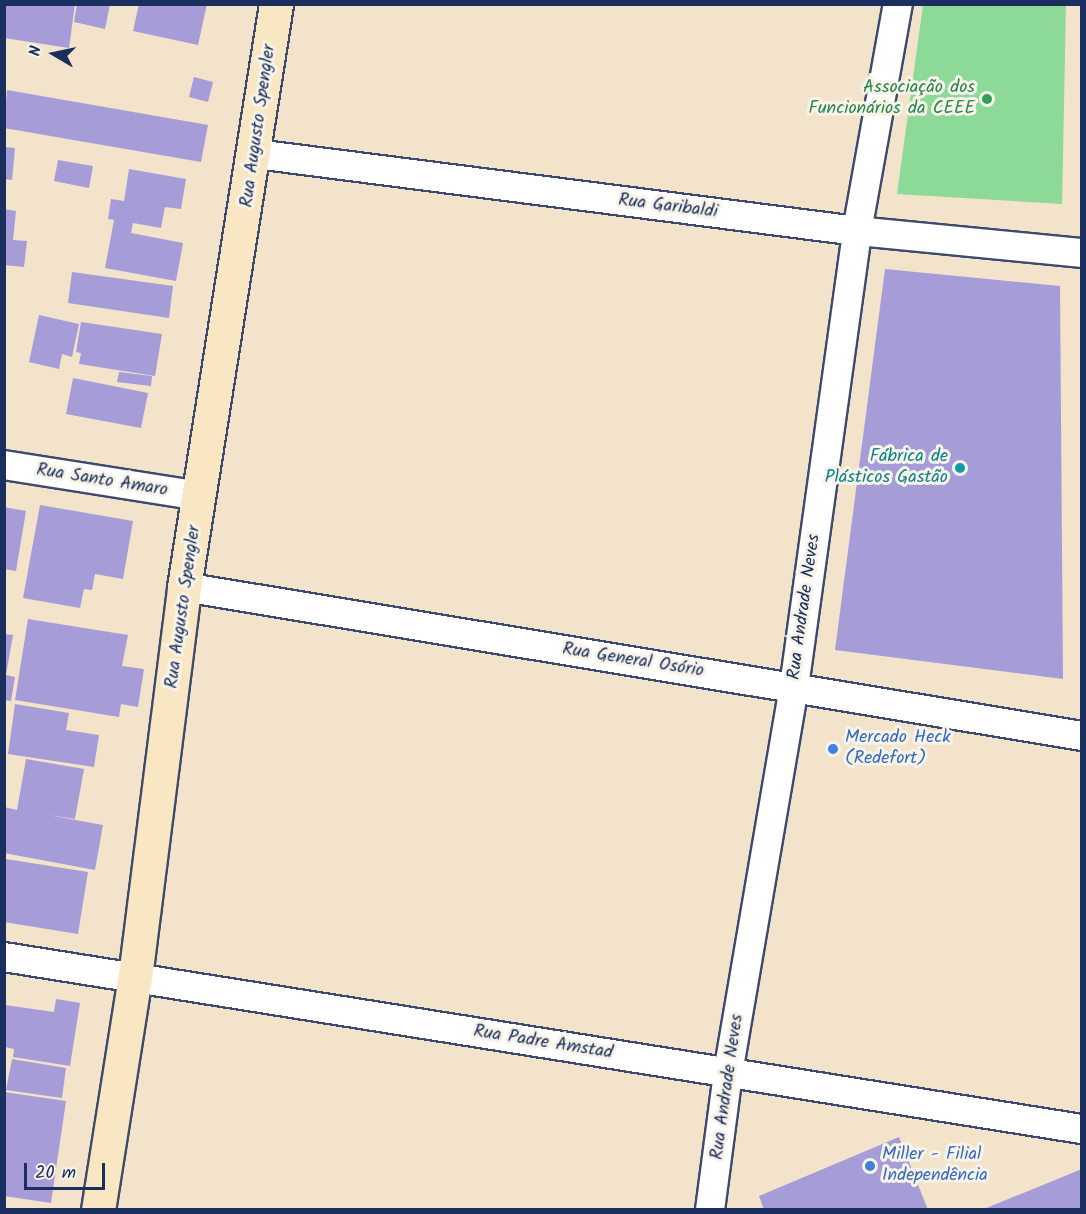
<!DOCTYPE html>
<meta charset="utf-8">
<style>
body{margin:0}
#map{position:relative;width:1086px;height:1214px;overflow:hidden;background:#f2e3ca;font-family:Kalam,sans-serif}
div>[style]{position:absolute}
.green>*{inset:0;background:#8cd998}
.building>*{inset:0;background:#a69dd8}
.roads{filter:drop-shadow(2px 0 #3b4a6e) drop-shadow(-2px 0 #3b4a6e) drop-shadow(0 2px #3b4a6e) drop-shadow(0 -2px #3b4a6e)}
.street>*{height:28px;margin:-14px;padding:0 14px;transform-origin:14px;border-radius:14px;background:#fff}
.secondary>*{height:33px;margin:-16.5px;padding:0 16.5px;transform-origin:16.5px;border-radius:16.5px;background:#f9e7c3}
.dots>*{width:16px;height:16px;translate:-50% -50%;box-sizing:border-box;border:3px solid #f7f3e8;border-radius:50%}
span{translate:-50% -50%;white-space:nowrap;text-align:center;line-height:1.15;-webkit-text-stroke:6px #f7f3e8;paint-order:stroke}
.leisure-label{font-size:18px;color:#27864d}
.right{translate:-100% -50%;text-align:right}
.street-label{font-size:18px;color:#1b2f5e}
.culture-label{font-size:18px;color:#0d838f}
.shop-label{font-size:18px;color:#366cbe}
.left{translate:0 -50%;text-align:left}
.frame{position:absolute;inset:0;border:6px solid #1b2f5e;pointer-events:none}
.north{position:absolute;left:24px;top:24px;width:60px;height:60px;-webkit-text-stroke:4px #f7f3e8;paint-order:stroke;rotate:279deg;font-size:16px;font-weight:700;line-height:24px;text-align:center;color:#1b2f5e}
.north::after{content:'';display:block;margin:auto;width:21px;height:27px;background:#1b2f5e;clip-path:polygon(50% 0,100% 100%,50% 72%,0 100%)}
.scale{position:absolute;left:24px;top:1163px;width:81px;height:27px;box-sizing:border-box;border:3px solid #1b2f5e;border-top:0;padding-left:8px;font-size:18px;line-height:21px;white-space:nowrap;color:#1b2f5e;-webkit-text-stroke:4px #f7f3e8;paint-order:stroke}
</style>
<div id="map">
<div class="green">
<div style="clip-path:polygon(923px 5px,1066px 5px,1062px 204px,897px 194px)"></div>
</div>
<div class="building">
<div style="clip-path:polygon(4px 4px,75px 4px,69px 48px,4px 38px)"></div>
<div style="clip-path:polygon(77px 4px,110px 4px,105px 29px,74px 22px)"></div>
<div style="clip-path:polygon(139px 4px,207px 4px,198px 45px,133px 31px)"></div>
<div style="clip-path:polygon(194px 77px,213px 82px,208px 102px,189px 97px)"></div>
<div style="clip-path:polygon(7px 90px,208px 125px,201px 162px,4px 128px)"></div>
<div style="clip-path:polygon(4px 147px,15px 148px,12px 180px,4px 179px)"></div>
<div style="clip-path:polygon(58px 160px,93px 166px,89px 188px,54px 181px)"></div>
<div style="clip-path:polygon(129px 169px,186px 179px,181px 209px,165px 207px,161px 228px,133px 223px,131px 233px,183px 243px,176px 281px,105px 268px,114px 220px,108px 219px,111px 199px,124px 201px)"></div>
<div style="clip-path:polygon(4px 209px,16px 211px,13px 240px,27px 241px,24px 267px,4px 265px)"></div>
<div style="clip-path:polygon(885px 269px,1060px 286px,1063px 679px,835px 650px)"></div>
<div style="clip-path:polygon(72px 272px,173px 286px,169px 318px,68px 303px)"></div>
<div style="clip-path:polygon(39px 315px,79px 324px,72px 357px,62px 354px,59px 369px,29px 362px)"></div>
<div style="clip-path:polygon(81px 322px,162px 334px,155px 376px,79px 364px,81px 353px,76px 352px)"></div>
<div style="clip-path:polygon(119px 372px,152px 376px,151px 386px,117px 382px)"></div>
<div style="clip-path:polygon(73px 378px,148px 393px,141px 428px,66px 414px)"></div>
<div style="clip-path:polygon(40px 505px,133px 521px,123px 579px,95px 574px,92px 590px,84px 589px,80px 608px,23px 598px)"></div>
<div style="clip-path:polygon(4px 507px,26px 511px,16px 571px,4px 569px)"></div>
<div style="clip-path:polygon(28px 619px,128px 635px,122px 666px,144px 669px,138px 707px,121px 704px,119px 717px,15px 700px)"></div>
<div style="clip-path:polygon(4px 634px,13px 635px,6px 675px,15px 677px,11px 701px,4px 700px)"></div>
<div style="clip-path:polygon(15px 704px,69px 713px,66px 730px,99px 735px,94px 767px,8px 754px)"></div>
<div style="clip-path:polygon(26px 759px,84px 769px,75px 819px,48px 815px,103px 825px,95px 870px,4px 853px,4px 807px,17px 810px)"></div>
<div style="clip-path:polygon(6px 859px,88px 872px,78px 934px,4px 922px)"></div>
<div style="clip-path:polygon(56px 999px,80px 1003px,70px 1066px,13px 1057px,14px 1049px,5px 1047px,5px 1005px,54px 1012px)"></div>
<div style="clip-path:polygon(12px 1059px,66px 1068px,62px 1098px,6px 1090px)"></div>
<div style="clip-path:polygon(4px 1092px,66px 1101px,51px 1203px,4px 1196px)"></div>
<div style="clip-path:polygon(899px 1137px,928px 1210px,764px 1210px,759px 1196px)"></div>
<div style="clip-path:polygon(1082px 1169px,1082px 1210px,984px 1210px,984px 1209px)"></div>
</div>
<div class="roads">
<div class="street">
<div style="left:256px;top:154px;width:606px;rotate:7.3deg"></div>
<div style="left:857px;top:231px;width:226px;rotate:5.6deg"></div>
<div style="left:4px;top:465px;width:198px;rotate:9deg"></div>
<div style="left:184px;top:587px;width:910px;rotate:9.42deg"></div>
<div style="left:4px;top:957px;width:1092px;rotate:9.07deg"></div>
<div style="left:710px;top:1210px;width:138px;rotate:-82.5deg"></div>
<div style="left:728px;top:1073px;width:392px;rotate:-80.3deg"></div>
<div style="left:794px;top:687px;width:460px;rotate:-82.1deg"></div>
<div style="left:857px;top:231px;width:231px;rotate:-79.8deg"></div>
</div>
<div class="secondary">
<div style="left:98px;top:1210px;width:236px;rotate:-81deg"></div>
<div style="left:135px;top:977px;width:393px;rotate:-82.8deg"></div>
<div style="left:184px;top:587px;width:590px;rotate:-81.03deg"></div>
</div>
</div>
<div class="dots">
<div style="left:987px;top:99px;background:#2e9e5b"></div>
<div style="left:960px;top:468px;background:#0f9aa8"></div>
<div style="left:833px;top:749px;background:#3f7fe0"></div>
<div style="left:870px;top:1166px;background:#3f7fe0"></div>
</div>
<div class="leisure-label">
<span class="right" style="left:975px;top:99px">Associação dos<br>Funcionários da CEEE</span>
</div>
<div class="street-label">
<span style="left:259px;top:126px;rotate:-82deg">Rua Augusto Spengler</span>
<span style="left:668px;top:207px;rotate:7deg">Rua Garibaldi</span>
<span style="left:102px;top:481px;rotate:9deg">Rua Santo Amaro</span>
<span style="left:184px;top:607px;rotate:-82deg">Rua Augusto Spengler</span>
<span style="left:805px;top:607px;rotate:-82deg">Rua Andrade Neves</span>
<span style="left:633px;top:661px;rotate:9deg">Rua General Osório</span>
<span style="left:543px;top:1043px;rotate:9deg">Rua Padre Amstad</span>
<span style="left:728px;top:1087px;rotate:-82deg">Rua Andrade Neves</span>
</div>
<div class="culture-label">
<span class="right" style="left:948px;top:468px">Fábrica de<br>Plásticos Gastão</span>
</div>
<div class="shop-label">
<span class="left" style="left:845px;top:749px">Mercado Heck<br>(Redefort)</span>
<span class="left" style="left:882px;top:1166px">Miller - Filial<br>Independência</span>
</div>
<div class="frame"></div>
<div class="north">N</div>
<div class="scale">20 m</div>
</div>
